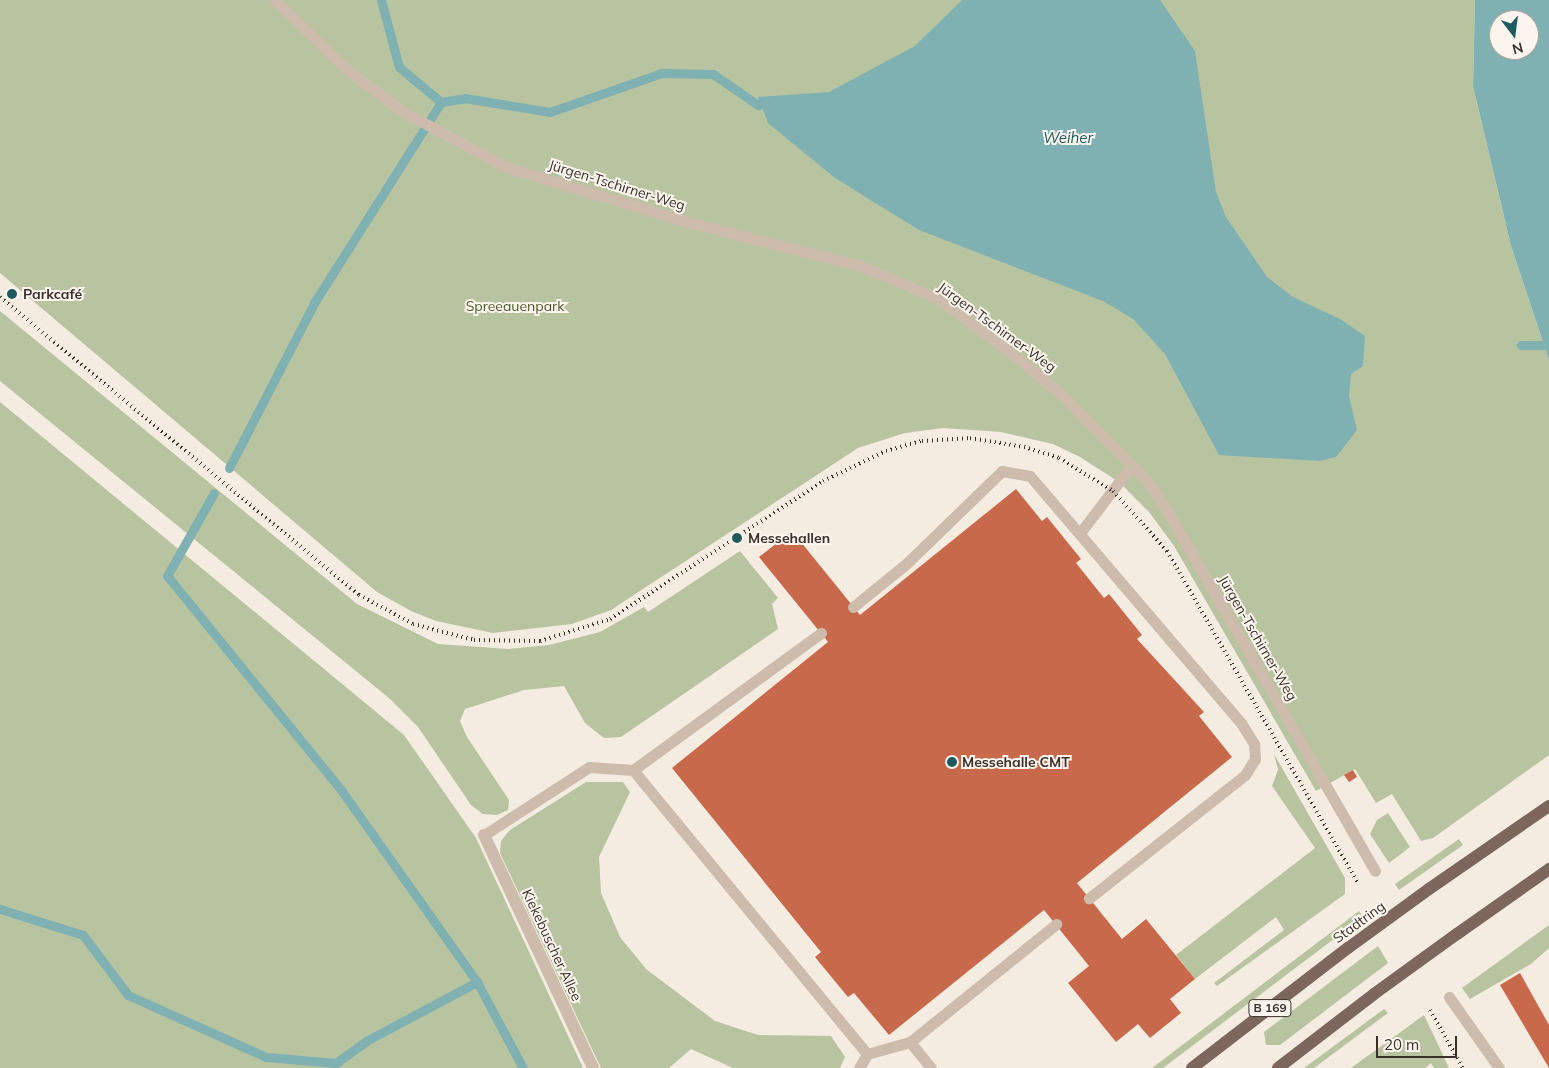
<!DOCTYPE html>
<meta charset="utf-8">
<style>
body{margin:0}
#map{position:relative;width:1549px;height:1068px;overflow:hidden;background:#f4ebe1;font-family:Mulish,sans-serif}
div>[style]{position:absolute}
.green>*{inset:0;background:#b8c4a0}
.water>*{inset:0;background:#7fb0b2}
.stream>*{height:9px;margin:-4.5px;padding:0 4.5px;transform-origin:4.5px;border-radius:4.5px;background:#7fb0b2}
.building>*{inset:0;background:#c8694b}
.service>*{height:11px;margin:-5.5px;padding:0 5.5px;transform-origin:5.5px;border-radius:5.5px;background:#cdbbac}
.minor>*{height:12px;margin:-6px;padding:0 6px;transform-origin:6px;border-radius:6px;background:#cdbbac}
.primary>*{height:12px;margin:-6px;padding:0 6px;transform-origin:6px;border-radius:6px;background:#7d675c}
.rail>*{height:4px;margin-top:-2px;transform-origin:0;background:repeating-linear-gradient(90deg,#3b302b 0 1px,transparent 0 5px)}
.primary-bridge>*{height:12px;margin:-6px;padding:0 6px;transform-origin:6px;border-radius:6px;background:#7d675c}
.dots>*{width:14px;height:14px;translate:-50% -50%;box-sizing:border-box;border:2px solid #fbf5ee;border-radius:50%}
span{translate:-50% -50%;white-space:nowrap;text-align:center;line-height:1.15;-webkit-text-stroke:4px #fbf5ee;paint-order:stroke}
.shield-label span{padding:1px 4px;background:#fbf5ee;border:1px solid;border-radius:4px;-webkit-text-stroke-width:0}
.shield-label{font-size:12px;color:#3b302b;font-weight:700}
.street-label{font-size:14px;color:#3b302b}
.poi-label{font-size:14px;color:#3b302b;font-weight:700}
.left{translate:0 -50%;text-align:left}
.park-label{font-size:14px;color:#4a5a2e}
.water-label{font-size:15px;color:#1f5a5e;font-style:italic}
.north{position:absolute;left:1489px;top:10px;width:50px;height:50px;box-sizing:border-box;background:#fbf5ee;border:1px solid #aea6a0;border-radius:50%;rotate:165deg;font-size:14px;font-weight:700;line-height:20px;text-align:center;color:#3b302b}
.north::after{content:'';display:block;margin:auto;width:18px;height:22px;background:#1f5a5e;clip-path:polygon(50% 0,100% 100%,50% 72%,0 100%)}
.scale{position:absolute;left:1376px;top:1036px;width:81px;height:22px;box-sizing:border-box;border:2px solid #3b302b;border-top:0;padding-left:6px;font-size:15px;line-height:18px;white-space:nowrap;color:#3b302b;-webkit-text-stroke:4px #fbf5ee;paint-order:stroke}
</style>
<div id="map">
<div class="green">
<div style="clip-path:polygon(0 0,1475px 0,1473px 86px,1511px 246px,1549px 360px,1549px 755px,1433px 838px,1421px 841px,1392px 794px,1376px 803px,1355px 769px,1316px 791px,1174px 546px,1149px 512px,1119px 482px,1080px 457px,1053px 444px,1001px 432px,943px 428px,905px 433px,858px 448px,611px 610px,572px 624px,493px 633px,436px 621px,411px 611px,377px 592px,0 273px)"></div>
<div style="clip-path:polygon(0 311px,357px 604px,438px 644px,508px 649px,549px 645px,600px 632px,644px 607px,648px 612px,740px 551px,778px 598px,772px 604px,778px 629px,621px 737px,604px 738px,585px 723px,564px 686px,524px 690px,465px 709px,460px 721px,467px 737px,509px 800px,508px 810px,497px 815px,483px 814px,471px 805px,418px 727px,389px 698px,0 381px)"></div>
<div style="clip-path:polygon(0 402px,404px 735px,476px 838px,583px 1068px,0 1068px)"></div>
<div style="clip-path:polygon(1274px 754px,1345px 878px,1345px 894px,1217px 986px,1214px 983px,1284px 930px,1276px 917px,1195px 979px,1176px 955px,1315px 848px,1272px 786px,1278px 770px)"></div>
<div style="clip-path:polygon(586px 782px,623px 782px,630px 792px,599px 857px,601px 893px,620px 937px,646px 969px,715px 1021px,758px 1035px,831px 1036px,845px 1057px,840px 1068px,733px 1068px,691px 1049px,669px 1068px,601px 1068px,500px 853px,501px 841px,510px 830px)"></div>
<div style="clip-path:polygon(1388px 813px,1410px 847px,1389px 863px,1370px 834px,1377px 820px)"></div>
<div style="clip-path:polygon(1459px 839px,1463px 845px,1399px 890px,1395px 884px)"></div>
<div style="clip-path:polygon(1359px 911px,1363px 917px,1163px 1068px,1152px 1068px)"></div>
<div style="clip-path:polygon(1549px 925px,1549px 948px,1531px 964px,1470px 999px,1462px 988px)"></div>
<div style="clip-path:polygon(1378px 946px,1388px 963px,1280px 1045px,1266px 1045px,1264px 1032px)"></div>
<div style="clip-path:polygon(1384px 1009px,1388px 1013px,1314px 1068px,1304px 1068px)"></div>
<div style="clip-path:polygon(1424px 1015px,1449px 1068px,1434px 1068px,1431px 1063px,1425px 1068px,1351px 1068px)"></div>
</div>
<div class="water">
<div style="clip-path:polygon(962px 0,1160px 0,1195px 51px,1216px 192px,1226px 217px,1267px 277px,1293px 297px,1340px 319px,1365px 336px,1363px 366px,1351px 374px,1349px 396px,1357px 430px,1336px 457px,1320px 461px,1219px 455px,1165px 354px,1133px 319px,1103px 301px,919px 230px,835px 178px,768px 123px,758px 97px,829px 92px,915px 46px)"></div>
<div style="clip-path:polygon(evenodd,1475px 0,1549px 0,1549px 360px,1511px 246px,1473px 86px,1475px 0,1499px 20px,1529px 20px,1529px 50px,1499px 50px,1499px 20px)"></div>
</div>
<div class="stream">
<div style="left:381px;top:0;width:69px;rotate:75deg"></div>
<div style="left:399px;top:67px;width:55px;rotate:39.8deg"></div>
<div style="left:1521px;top:345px;width:23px"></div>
<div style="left:229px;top:468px;width:186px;rotate:-62.7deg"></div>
<div style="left:314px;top:303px;width:238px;rotate:-57.7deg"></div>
<div style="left:441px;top:102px;width:24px;rotate:-9deg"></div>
<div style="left:465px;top:98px;width:86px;rotate:9.4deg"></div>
<div style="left:550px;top:112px;width:119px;rotate:-19.2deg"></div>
<div style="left:662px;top:73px;width:51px;rotate:1.1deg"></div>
<div style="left:713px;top:74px;width:55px;rotate:34.6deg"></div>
<div style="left:0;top:909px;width:87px;rotate:17.4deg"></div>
<div style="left:83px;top:935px;width:75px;rotate:53.1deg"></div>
<div style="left:128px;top:995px;width:151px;rotate:24.2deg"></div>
<div style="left:266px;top:1057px;width:70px;rotate:4.9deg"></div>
<div style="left:336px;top:1063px;width:37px;rotate:-36deg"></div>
<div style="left:366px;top:1041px;width:126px;rotate:-28deg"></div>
<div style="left:477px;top:982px;width:234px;rotate:-125.3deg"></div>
<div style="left:342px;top:791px;width:277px;rotate:-129.1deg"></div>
<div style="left:167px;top:576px;width:95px;rotate:-60.5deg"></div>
<div style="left:477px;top:982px;width:98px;rotate:61.9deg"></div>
</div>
<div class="building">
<div style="clip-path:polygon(1016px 489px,1042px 521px,1047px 517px,1081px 559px,1076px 563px,1104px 598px,1109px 594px,1142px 635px,1137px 639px,1204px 712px,1199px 716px,1232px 757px,1077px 883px,1122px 939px,1146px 919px,1195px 979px,1170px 999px,1181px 1013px,1150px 1038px,1138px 1024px,1116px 1042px,1068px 983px,1089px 966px,1044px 910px,889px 1035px,854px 993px,848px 997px,815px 957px,821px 952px,672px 768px,828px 642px,759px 557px,792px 531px,860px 615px)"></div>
<div style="clip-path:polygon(1353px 770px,1357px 777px,1349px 782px,1344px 775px)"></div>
<div style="clip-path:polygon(1520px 973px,1549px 1025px,1549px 1068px,1500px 985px)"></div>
</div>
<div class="service">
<div style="left:275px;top:0;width:98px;rotate:44.2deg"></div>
<div style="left:345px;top:68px;width:71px;rotate:37deg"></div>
<div style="left:402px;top:111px;width:118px;rotate:28.3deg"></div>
<div style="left:506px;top:167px;width:194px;rotate:16.8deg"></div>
<div style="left:692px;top:223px;width:174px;rotate:14.3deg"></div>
<div style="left:861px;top:266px;width:82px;rotate:22.8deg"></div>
<div style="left:937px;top:298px;width:87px;rotate:36.6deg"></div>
<div style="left:1007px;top:350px;width:68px;rotate:39.1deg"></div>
<div style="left:1060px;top:393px;width:124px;rotate:45.3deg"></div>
<div style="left:1147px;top:481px;width:32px;rotate:55deg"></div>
<div style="left:1165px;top:507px;width:420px;rotate:60deg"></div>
<div style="left:1080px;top:533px;width:84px;rotate:-52.7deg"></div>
<div style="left:853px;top:607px;width:68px;rotate:-39.1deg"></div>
<div style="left:906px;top:564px;width:134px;rotate:-44.1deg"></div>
<div style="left:1002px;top:471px;width:28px;rotate:10deg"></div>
<div style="left:1030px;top:476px;width:325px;rotate:49.5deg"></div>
<div style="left:1241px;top:723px;width:25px;rotate:58deg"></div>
<div style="left:1254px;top:744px;width:15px;rotate:86deg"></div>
<div style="left:1255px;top:759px;width:19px;rotate:122deg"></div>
<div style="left:1245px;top:775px;width:199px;rotate:141.7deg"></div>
<div style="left:821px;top:633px;width:233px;rotate:143.9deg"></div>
<div style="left:633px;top:770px;width:368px;rotate:50.5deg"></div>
<div style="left:484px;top:835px;width:125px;rotate:-32.9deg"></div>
<div style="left:589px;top:767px;width:44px;rotate:3.9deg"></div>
<div style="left:1449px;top:997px;width:87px;rotate:54.8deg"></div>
<div style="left:910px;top:1042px;width:33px;rotate:51deg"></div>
<div style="left:859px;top:1068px;width:16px;rotate:-60deg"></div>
<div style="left:867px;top:1054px;width:45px;rotate:-15.6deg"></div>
<div style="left:910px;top:1042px;width:188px;rotate:-38.9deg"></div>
</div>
<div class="minor">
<div style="left:484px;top:835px;width:257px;rotate:64.9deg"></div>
</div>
<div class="primary">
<div style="left:1429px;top:889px;width:146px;rotate:-34.7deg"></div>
<div style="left:1457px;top:934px;width:113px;rotate:-35.2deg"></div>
<div style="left:1192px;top:1068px;width:197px;rotate:-37.6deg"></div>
<div style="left:1278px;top:1068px;width:121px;rotate:-37.6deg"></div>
</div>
<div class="rail">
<div style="left:0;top:297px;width:467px;rotate:39.7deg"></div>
<div style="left:359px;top:595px;width:61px;rotate:28.2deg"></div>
<div style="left:413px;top:624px;width:63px;rotate:14.7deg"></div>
<div style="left:474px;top:640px;width:66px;rotate:0.9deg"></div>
<div style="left:540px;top:641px;width:73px;rotate:-17.4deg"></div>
<div style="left:610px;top:619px;width:254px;rotate:-32.9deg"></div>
<div style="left:823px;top:481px;width:70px;rotate:-25.5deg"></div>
<div style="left:886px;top:451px;width:37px;rotate:-16deg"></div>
<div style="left:922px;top:441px;width:48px;rotate:-3.6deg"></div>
<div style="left:970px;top:438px;width:55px;rotate:9.5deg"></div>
<div style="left:1024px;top:447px;width:37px;rotate:17deg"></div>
<div style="left:1059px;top:458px;width:63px;rotate:31.4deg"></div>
<div style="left:1113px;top:491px;width:81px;rotate:48deg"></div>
<div style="left:1167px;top:551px;width:383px;rotate:60.1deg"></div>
<div style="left:1430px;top:1010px;width:67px;rotate:60.4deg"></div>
</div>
<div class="primary-bridge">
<div style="left:1348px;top:948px;width:100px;rotate:-36.1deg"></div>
<div style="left:1374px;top:994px;width:102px;rotate:-35.9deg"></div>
</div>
<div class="dots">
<div style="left:12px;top:294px;background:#1f5a5e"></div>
<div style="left:737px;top:538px;background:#1f5a5e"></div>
<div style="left:952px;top:762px;background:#1f5a5e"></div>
</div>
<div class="shield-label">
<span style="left:1270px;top:1008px">B 169</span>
</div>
<div class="street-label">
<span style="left:617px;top:185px;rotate:17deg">Jürgen-Tschirner-Weg</span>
<span style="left:997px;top:327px;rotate:36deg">Jürgen-Tschirner-Weg</span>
<span style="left:1258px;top:638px;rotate:60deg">Jürgen-Tschirner-Weg</span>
<span style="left:1359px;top:922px;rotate:-36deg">Stadtring</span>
<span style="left:552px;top:945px;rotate:65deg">Kiekebuscher Allee</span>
</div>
<div class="poi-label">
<span class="left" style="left:23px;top:294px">Parkcafé</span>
<span class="left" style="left:748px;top:538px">Messehallen</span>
<span class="left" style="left:962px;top:762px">Messehalle CMT</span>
</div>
<div class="park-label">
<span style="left:515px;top:306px">Spreeauenpark</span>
</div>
<div class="water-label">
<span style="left:1068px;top:138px">Weiher</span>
</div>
<div class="north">N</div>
<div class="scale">20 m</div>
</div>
